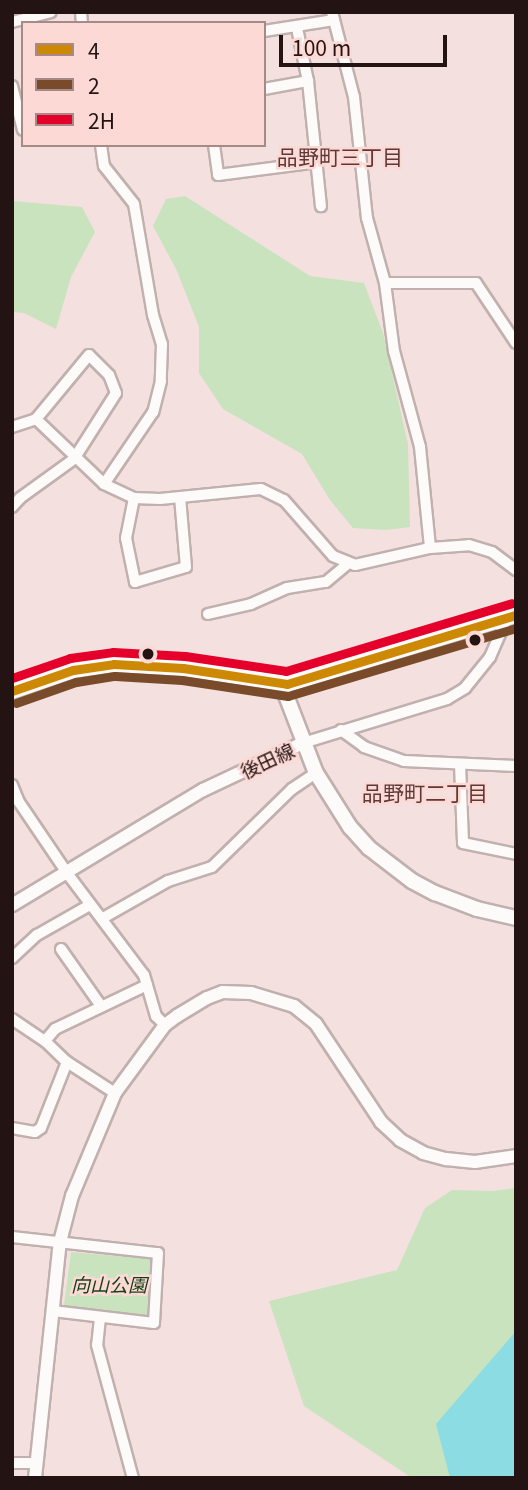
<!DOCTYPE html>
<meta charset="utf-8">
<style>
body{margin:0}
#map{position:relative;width:528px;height:1490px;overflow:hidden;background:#f4e0de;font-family:Georgia,"Noto Sans JP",serif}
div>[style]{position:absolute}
.green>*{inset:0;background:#c9e3be}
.water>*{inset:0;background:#8cdce4}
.roads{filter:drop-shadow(2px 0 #c0b0ae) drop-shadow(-2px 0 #c0b0ae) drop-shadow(0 2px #c0b0ae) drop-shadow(0 -2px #c0b0ae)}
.minor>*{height:10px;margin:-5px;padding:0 5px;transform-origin:5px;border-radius:5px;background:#fdfafa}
.tertiary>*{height:12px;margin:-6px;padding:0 6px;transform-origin:6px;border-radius:6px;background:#fdfafa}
.secondary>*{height:14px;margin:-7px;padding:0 7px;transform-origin:7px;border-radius:7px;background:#fdfafa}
.trunk>*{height:16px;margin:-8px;padding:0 8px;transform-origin:8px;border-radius:8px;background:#fdfafa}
.bus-1>*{height:9px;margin:-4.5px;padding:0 4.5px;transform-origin:4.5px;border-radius:4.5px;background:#cd8904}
.bus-2>*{height:9px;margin:-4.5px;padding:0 4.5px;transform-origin:4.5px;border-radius:4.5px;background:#7a4b2a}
.bus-3>*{height:9px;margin:-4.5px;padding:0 4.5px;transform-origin:4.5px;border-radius:4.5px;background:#e4002b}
.dots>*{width:19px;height:19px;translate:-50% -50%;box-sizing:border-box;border:4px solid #fdd9d5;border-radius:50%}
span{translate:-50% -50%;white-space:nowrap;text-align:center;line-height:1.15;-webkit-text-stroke:5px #fdd9d5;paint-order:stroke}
.street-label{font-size:19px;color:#231413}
.park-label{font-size:19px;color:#133e15;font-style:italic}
.neighbourhood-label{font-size:21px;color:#5c3936}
.frame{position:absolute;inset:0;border:14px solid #231413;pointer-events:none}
.legend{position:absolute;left:21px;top:21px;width:245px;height:126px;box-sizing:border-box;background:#fdd9d5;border:2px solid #a68a87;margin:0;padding:9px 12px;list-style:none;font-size:21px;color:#231413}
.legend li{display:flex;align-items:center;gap:14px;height:35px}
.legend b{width:35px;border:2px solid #a68a87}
.scale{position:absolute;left:279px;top:35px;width:168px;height:32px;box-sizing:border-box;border:4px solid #231413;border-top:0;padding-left:9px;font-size:21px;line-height:24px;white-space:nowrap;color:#231413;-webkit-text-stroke:5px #fdd9d5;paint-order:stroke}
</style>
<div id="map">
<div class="green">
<div style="clip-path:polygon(185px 196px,310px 276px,364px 283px,383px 333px,408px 444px,410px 527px,386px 530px,353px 528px,330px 500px,302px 454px,223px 409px,199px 373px,199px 327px,177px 271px,153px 226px,166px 199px)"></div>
<div style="clip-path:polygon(12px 201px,82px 207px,95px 232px,71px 277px,56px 329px,24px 313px,12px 312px)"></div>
<div style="clip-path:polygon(516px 1188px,516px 1478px,412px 1478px,304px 1406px,269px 1301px,397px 1270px,425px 1208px,452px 1190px,493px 1191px)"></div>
<div style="clip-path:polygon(71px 1252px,153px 1259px,151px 1312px,146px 1316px,68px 1309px,64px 1305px)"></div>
</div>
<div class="water">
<div style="clip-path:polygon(516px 1331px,516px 1478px,450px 1478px,436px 1424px)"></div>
</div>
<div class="roads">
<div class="minor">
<div style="left:81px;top:12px;width:11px;rotate:85deg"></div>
<div style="left:332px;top:12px;width:88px;rotate:75.5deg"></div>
<div style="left:354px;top:97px;width:122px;rotate:83.9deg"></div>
<div style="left:367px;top:218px;width:67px;rotate:74.5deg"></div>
<div style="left:385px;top:283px;width:69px;rotate:82.5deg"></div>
<div style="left:394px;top:351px;width:99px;rotate:74.8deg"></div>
<div style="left:420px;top:447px;width:101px;rotate:84.3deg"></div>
<div style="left:12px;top:22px;width:40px;rotate:-14.4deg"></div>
<div style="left:297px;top:28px;width:54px;rotate:78.3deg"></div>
<div style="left:308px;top:81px;width:126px;rotate:84.1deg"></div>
<div style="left:264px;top:31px;width:71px;rotate:-8.9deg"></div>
<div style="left:12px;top:86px;width:45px;rotate:76deg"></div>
<div style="left:264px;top:89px;width:45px;rotate:-10.3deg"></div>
<div style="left:101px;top:145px;width:21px;rotate:82deg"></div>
<div style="left:104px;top:166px;width:48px;rotate:51.7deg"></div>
<div style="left:134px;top:204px;width:113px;rotate:80.3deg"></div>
<div style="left:153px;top:315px;width:30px;rotate:73deg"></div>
<div style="left:162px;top:344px;width:37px;rotate:92deg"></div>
<div style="left:161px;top:381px;width:32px;rotate:104deg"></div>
<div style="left:153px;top:412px;width:87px;rotate:124.2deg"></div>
<div style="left:214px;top:145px;width:30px;rotate:82deg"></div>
<div style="left:218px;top:175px;width:101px;rotate:-7.4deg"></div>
<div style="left:385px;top:283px;width:91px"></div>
<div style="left:476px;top:283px;width:72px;rotate:56.3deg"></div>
<div style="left:12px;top:427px;width:25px;rotate:-18deg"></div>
<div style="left:36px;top:419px;width:94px;rotate:43.7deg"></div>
<div style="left:104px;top:484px;width:33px;rotate:25deg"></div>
<div style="left:134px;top:498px;width:26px;rotate:2deg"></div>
<div style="left:160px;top:499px;width:101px;rotate:-5.7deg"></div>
<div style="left:261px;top:489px;width:25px;rotate:26deg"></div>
<div style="left:284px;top:500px;width:74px;rotate:48.8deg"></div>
<div style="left:333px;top:556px;width:24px;rotate:22deg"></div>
<div style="left:355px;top:565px;width:77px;rotate:-12.8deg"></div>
<div style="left:430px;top:548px;width:39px;rotate:-4deg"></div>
<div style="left:469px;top:545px;width:24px;rotate:17deg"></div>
<div style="left:492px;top:552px;width:30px;rotate:37deg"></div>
<div style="left:134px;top:498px;width:41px;rotate:101.3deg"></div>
<div style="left:126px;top:538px;width:45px;rotate:78.4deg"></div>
<div style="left:135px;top:582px;width:53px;rotate:-16.4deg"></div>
<div style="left:186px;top:567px;width:70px;rotate:-94.9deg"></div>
<div style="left:12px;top:507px;width:12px;rotate:-48deg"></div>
<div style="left:20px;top:498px;width:67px;rotate:-35.8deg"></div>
<div style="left:74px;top:459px;width:78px;rotate:-57.5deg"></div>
<div style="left:116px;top:393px;width:19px;rotate:-111deg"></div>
<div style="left:109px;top:375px;width:28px;rotate:-135deg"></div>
<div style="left:89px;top:355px;width:83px;rotate:129.6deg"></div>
<div style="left:208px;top:614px;width:44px;rotate:-13.1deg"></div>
<div style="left:251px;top:604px;width:39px;rotate:-24deg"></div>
<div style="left:287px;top:588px;width:39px;rotate:-9deg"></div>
<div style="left:326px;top:582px;width:30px;rotate:-40deg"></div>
<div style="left:341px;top:730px;width:29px;rotate:36deg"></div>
<div style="left:364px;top:747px;width:42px;rotate:19.3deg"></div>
<div style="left:404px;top:761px;width:112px;rotate:2.6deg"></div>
<div style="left:303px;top:743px;width:151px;rotate:-17deg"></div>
<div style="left:447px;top:699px;width:21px;rotate:-31deg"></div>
<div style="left:465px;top:688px;width:40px;rotate:-51deg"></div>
<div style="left:490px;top:657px;width:43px;rotate:-66.4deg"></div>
<div style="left:460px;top:764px;width:79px;rotate:87.8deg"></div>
<div style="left:463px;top:843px;width:54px;rotate:11.7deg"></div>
<div style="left:12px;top:785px;width:18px;rotate:68deg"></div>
<div style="left:19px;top:802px;width:86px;rotate:55.9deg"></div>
<div style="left:67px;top:873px;width:128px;rotate:53deg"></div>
<div style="left:144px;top:975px;width:43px;rotate:73.7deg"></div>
<div style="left:156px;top:1016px;width:13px;rotate:45deg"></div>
<div style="left:103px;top:918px;width:75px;rotate:-29.6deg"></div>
<div style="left:168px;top:881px;width:46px;rotate:-17.7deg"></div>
<div style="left:212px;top:867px;width:112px;rotate:-44.3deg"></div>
<div style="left:292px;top:789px;width:29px;rotate:-34deg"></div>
<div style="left:61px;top:949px;width:70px;rotate:54.9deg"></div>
<div style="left:12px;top:958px;width:34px;rotate:-43deg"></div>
<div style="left:37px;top:935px;width:61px;rotate:-29.5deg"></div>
<div style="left:12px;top:1019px;width:40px;rotate:34deg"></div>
<div style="left:45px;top:1041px;width:30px;rotate:44deg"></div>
<div style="left:67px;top:1062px;width:57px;rotate:32.9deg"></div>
<div style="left:45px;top:1041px;width:16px;rotate:-50deg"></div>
<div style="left:55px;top:1029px;width:102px;rotate:-25.6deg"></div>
<div style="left:12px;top:1128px;width:23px;rotate:10deg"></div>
<div style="left:35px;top:1132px;width:7px;rotate:-34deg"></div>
<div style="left:41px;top:1128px;width:71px;rotate:-68.5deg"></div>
<div style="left:12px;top:1237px;width:147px;rotate:6.3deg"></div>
<div style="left:158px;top:1253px;width:70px;rotate:93.3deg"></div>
<div style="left:154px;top:1323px;width:102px;rotate:-173.2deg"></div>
<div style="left:100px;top:1318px;width:27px;rotate:96deg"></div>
<div style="left:97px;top:1345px;width:138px;rotate:74.9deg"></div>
<div style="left:12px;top:1463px;width:24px"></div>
</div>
<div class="tertiary">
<div style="left:12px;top:905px;width:223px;rotate:-31.1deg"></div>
<div style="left:203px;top:790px;width:110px;rotate:-25.2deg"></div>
<div style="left:35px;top:1478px;width:237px;rotate:-84deg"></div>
<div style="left:60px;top:1242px;width:48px;rotate:-75.4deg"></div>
<div style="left:72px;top:1196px;width:112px;rotate:-67.3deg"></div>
<div style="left:115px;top:1093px;width:84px;rotate:-53.7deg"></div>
<div style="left:165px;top:1025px;width:15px;rotate:-37deg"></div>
<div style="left:177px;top:1016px;width:35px;rotate:-31deg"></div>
<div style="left:207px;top:998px;width:17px;rotate:-21deg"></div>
<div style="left:223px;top:992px;width:28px;rotate:2deg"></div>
<div style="left:251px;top:993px;width:45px;rotate:16.8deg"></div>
<div style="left:294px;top:1006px;width:28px;rotate:39deg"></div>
<div style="left:316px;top:1024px;width:118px;rotate:56.4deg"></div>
<div style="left:381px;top:1122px;width:26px;rotate:43deg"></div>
<div style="left:400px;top:1140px;width:26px;rotate:29deg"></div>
<div style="left:423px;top:1153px;width:24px;rotate:15deg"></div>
<div style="left:446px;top:1159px;width:29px;rotate:6deg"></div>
<div style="left:475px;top:1162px;width:41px;rotate:-8.3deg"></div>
</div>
<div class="secondary">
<div style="left:282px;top:685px;width:94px;rotate:68.9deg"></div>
<div style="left:316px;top:773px;width:64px;rotate:57.8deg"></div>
<div style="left:350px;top:827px;width:28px;rotate:48deg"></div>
<div style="left:369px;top:848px;width:54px;rotate:37.5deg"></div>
<div style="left:412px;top:881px;width:26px;rotate:28deg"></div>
<div style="left:435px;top:893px;width:45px;rotate:20.9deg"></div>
<div style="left:477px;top:909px;width:40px;rotate:13deg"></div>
</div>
<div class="trunk">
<div style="left:12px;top:691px;width:65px;rotate:-19deg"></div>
<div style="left:73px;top:670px;width:41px;rotate:-8.3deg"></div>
<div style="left:114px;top:664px;width:69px;rotate:3.3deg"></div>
<div style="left:183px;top:668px;width:105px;rotate:8.7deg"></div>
<div style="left:287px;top:684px;width:239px;rotate:-16.8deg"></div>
</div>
</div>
<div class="bus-1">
<div style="left:12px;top:691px;width:65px;rotate:-19deg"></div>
<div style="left:73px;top:670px;width:41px;rotate:-8.3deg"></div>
<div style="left:114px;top:664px;width:69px;rotate:3.3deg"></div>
<div style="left:183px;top:668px;width:105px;rotate:8.7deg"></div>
<div style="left:287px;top:684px;width:239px;rotate:-16.8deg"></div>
</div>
<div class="bus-2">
<div style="left:16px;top:703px;width:64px;rotate:-19.3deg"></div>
<div style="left:76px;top:682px;width:39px;rotate:-9deg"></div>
<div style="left:115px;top:676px;width:67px;rotate:3.4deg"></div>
<div style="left:182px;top:680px;width:107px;rotate:8.6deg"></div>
<div style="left:288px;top:696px;width:238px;rotate:-16.6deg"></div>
</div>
<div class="bus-3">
<div style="left:12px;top:678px;width:61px;rotate:-19deg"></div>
<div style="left:70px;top:658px;width:43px;rotate:-7.9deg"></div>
<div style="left:113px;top:652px;width:72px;rotate:3.2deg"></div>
<div style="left:185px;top:656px;width:102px;rotate:8.4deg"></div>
<div style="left:286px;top:671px;width:236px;rotate:-16.7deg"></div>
</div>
<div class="dots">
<div style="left:475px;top:640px;background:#231413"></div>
<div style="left:148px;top:654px;background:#231413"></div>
</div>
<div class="street-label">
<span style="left:267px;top:760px;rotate:-25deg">後田線</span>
</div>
<div class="park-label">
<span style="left:109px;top:1284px">向山公園</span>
</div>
<div class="neighbourhood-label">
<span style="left:340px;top:156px">品野町三丁目</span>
<span style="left:425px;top:792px">品野町二丁目</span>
</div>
<div class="frame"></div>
<ul class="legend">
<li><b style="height:9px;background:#cd8904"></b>4</li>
<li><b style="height:9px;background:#7a4b2a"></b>2</li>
<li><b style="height:9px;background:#e4002b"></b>2H</li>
</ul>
<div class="scale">100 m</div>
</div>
